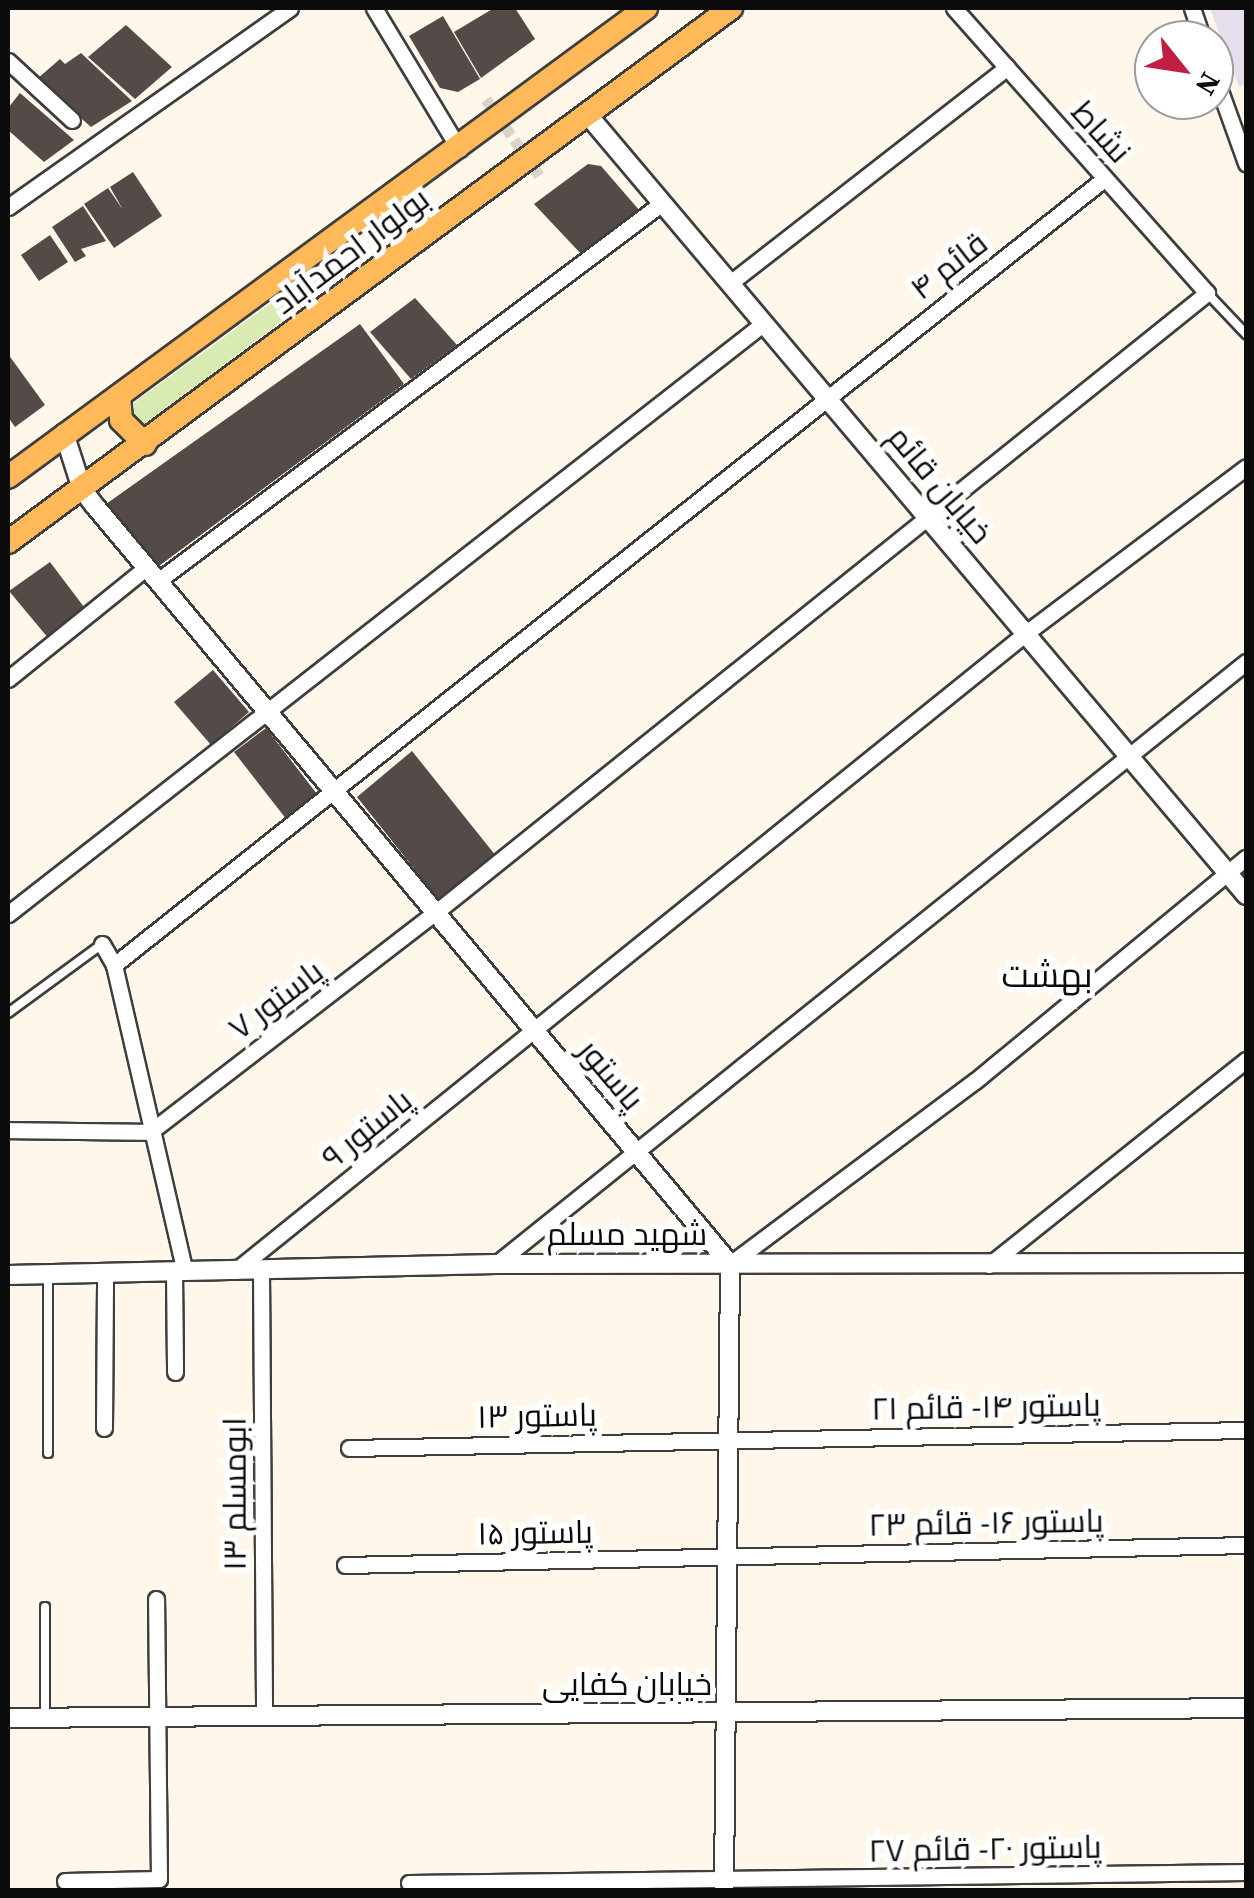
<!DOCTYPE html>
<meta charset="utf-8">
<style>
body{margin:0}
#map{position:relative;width:1254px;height:1898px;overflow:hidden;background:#fff7e9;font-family:"Source Serif 4",Cairo,serif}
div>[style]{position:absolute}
.industrial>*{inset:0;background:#e7deeb}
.green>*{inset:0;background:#d9eab2}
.building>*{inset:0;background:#544a47}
.pedestrian-tunnel>*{height:11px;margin-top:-5.5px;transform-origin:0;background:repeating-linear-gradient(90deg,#dad4c8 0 11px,transparent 0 16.5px)}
.roads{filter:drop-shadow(2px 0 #3e3e3e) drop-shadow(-2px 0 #3e3e3e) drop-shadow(0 2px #3e3e3e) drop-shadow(0 -2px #3e3e3e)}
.service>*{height:8px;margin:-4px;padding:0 4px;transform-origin:4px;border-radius:4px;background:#fff}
.minor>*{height:15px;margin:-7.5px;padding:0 7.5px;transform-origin:7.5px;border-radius:7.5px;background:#fff}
.tertiary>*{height:18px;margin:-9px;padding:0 9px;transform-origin:9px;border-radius:9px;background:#fff}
.primary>*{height:22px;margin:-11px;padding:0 11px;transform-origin:11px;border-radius:11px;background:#ffb959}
span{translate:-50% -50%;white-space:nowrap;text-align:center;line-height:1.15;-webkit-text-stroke:10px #fff;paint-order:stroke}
.street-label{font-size:32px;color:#0b0b0b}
.neighbourhood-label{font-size:35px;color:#0b0b0b}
.frame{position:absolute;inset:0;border:10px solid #0b0b0b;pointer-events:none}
.north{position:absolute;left:1134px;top:20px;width:100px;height:100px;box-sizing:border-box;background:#fff;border:2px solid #9d9d9d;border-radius:50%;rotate:120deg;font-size:28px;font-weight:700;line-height:40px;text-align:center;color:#0b0b0b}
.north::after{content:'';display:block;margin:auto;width:35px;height:45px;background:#c01e42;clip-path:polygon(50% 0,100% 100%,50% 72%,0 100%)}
</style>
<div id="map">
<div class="industrial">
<div style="clip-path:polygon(1210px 8px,1246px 8px,1246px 83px,1239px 87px)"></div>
</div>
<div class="green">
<div style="clip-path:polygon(322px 266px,333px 283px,138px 429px,127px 412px,135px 402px)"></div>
</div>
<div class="building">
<div style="clip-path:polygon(494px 8px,515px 8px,535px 39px,481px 78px,454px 32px)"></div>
<div style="clip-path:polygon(443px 16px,480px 79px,458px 92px,440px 88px,409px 36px)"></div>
<div style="clip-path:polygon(126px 25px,172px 67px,135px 99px,88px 57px)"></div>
<div style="clip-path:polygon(81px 53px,132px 101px,91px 127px,37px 79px,60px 59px,65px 64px)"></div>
<div style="clip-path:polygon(20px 93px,74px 140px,44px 162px,8px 130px,8px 108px)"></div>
<div style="clip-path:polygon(588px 164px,601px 166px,640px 211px,583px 256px,534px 204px)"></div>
<div style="clip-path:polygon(133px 172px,162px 216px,114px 248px,84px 204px,108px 188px,123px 210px,110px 187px)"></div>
<div style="clip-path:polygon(83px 206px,106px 241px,81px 249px,86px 256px,75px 262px,52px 227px)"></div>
<div style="clip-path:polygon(50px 235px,68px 262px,39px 281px,21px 255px)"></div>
<div style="clip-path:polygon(415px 298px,457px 345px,411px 379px,370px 332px)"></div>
<div style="clip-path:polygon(360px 324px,404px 384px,159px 566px,106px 504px)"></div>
<div style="clip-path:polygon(8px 354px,45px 405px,15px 427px,8px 417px)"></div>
<div style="clip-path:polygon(50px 562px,87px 611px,49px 639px,9px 591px)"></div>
<div style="clip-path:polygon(213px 670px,249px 712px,211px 745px,174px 702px)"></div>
<div style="clip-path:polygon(266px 728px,317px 794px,287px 820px,234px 752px)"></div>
<div style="clip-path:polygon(412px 751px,496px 856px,439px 900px,357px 797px)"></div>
</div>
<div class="pedestrian-tunnel">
<div style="left:486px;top:99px;width:93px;rotate:55.1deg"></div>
</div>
<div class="roads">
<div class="service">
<div style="left:1207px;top:293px;width:57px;rotate:46.4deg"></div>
<div style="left:8px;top:1013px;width:115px;rotate:-36.2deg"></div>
<div style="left:48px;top:1274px;width:179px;rotate:90deg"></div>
<div style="left:45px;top:1607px;width:110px;rotate:90deg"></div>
</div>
<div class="minor">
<div style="left:374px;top:8px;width:165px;rotate:58.9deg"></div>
<div style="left:1192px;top:8px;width:34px;rotate:71deg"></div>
<div style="left:8px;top:61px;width:87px;rotate:42.7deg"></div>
<div style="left:1214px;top:74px;width:95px;rotate:70.2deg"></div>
<div style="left:8px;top:207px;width:345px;rotate:-35.2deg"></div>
<div style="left:730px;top:283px;width:351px;rotate:-37.9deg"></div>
<div style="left:159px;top:580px;width:629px;rotate:-36.85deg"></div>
<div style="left:8px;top:679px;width:179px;rotate:-38.9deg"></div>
<div style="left:8px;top:914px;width:960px;rotate:-38.02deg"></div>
<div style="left:102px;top:944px;width:24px;rotate:60deg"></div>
<div style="left:114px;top:965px;width:315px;rotate:77deg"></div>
<div style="left:114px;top:965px;width:1265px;rotate:-38.45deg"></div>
<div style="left:8px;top:1130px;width:142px;rotate:0.8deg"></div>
<div style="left:150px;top:1132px;width:361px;rotate:-37.6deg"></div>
<div style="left:436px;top:912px;width:989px;rotate:-38.76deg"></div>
<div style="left:1207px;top:293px;width:381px;rotate:-131.6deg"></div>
<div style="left:496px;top:1264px;width:962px;rotate:-38.75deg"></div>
<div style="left:730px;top:1264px;width:306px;rotate:-36.8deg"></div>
<div style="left:975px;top:1081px;width:351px;rotate:-39.5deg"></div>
<div style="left:989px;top:1265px;width:329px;rotate:-38.6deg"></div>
<div style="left:235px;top:1271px;width:1016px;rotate:-38.89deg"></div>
<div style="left:1026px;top:633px;width:276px;rotate:-37deg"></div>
<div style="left:261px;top:1271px;width:445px;rotate:89.6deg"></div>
<div style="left:174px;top:1272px;width:100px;rotate:89.4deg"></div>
<div style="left:104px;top:1428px;width:155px;rotate:-89.6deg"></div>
<div style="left:349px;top:1448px;width:897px;rotate:-1.15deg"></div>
<div style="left:345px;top:1565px;width:901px;rotate:-1.27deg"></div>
<div style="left:65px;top:1881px;width:94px;rotate:-1.2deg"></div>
<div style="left:159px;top:1879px;width:280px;rotate:-90.6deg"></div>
<div style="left:409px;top:1883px;width:837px;rotate:-0.75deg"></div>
</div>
<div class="tertiary">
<div style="left:587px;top:114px;width:1022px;rotate:49.84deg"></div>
<div style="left:64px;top:433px;width:59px;rotate:72.2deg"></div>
<div style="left:82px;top:489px;width:21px;rotate:53deg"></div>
<div style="left:95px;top:506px;width:989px;rotate:50.05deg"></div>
<div style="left:730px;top:1264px;width:626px;rotate:90.55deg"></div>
<div style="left:8px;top:1275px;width:488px;rotate:-1.3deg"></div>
<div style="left:496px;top:1264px;width:750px;rotate:-0.08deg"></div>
<div style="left:8px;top:1718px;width:1238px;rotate:-0.46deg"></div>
</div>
<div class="primary">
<div style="left:119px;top:396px;width:24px;rotate:85deg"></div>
<div style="left:121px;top:420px;width:34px;rotate:45deg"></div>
<div style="left:8px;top:477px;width:792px;rotate:-36.32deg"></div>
<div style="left:8px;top:542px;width:899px;rotate:-36.45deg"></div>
</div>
</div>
<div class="street-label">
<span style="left:1101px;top:132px;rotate:48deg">نشاط</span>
<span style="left:351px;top:251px;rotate:-37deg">بولوار احمدآباد</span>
<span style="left:949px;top:266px;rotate:-38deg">قائم ۴</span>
<span style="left:940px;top:485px;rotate:50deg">خیابان قائم</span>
<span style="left:276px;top:1000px;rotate:-37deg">پاستور ۷</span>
<span style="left:611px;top:1075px;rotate:50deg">پاستور</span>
<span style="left:367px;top:1129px;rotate:-39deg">پاستور ۹</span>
<span style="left:627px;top:1234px">شهید مسلم</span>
<span style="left:986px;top:1407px;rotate:-1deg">پاستور ۱۴- قائم ۲۱</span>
<span style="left:537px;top:1416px;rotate:-1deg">پاستور ۱۳</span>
<span style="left:235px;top:1494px;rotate:-90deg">ابومسلم ۱۳</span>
<span style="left:986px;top:1523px;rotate:-1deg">پاستور ۱۶- قائم ۲۳</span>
<span style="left:535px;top:1533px;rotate:-1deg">پاستور ۱۵</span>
<span style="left:627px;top:1684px">خیابان کفایی</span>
<span style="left:985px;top:1849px;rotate:-1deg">پاستور ۲۰- قائم ۲۷</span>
</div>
<div class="neighbourhood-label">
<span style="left:1047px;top:975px">بهشت</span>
</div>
<div class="frame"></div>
<div class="north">N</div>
</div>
